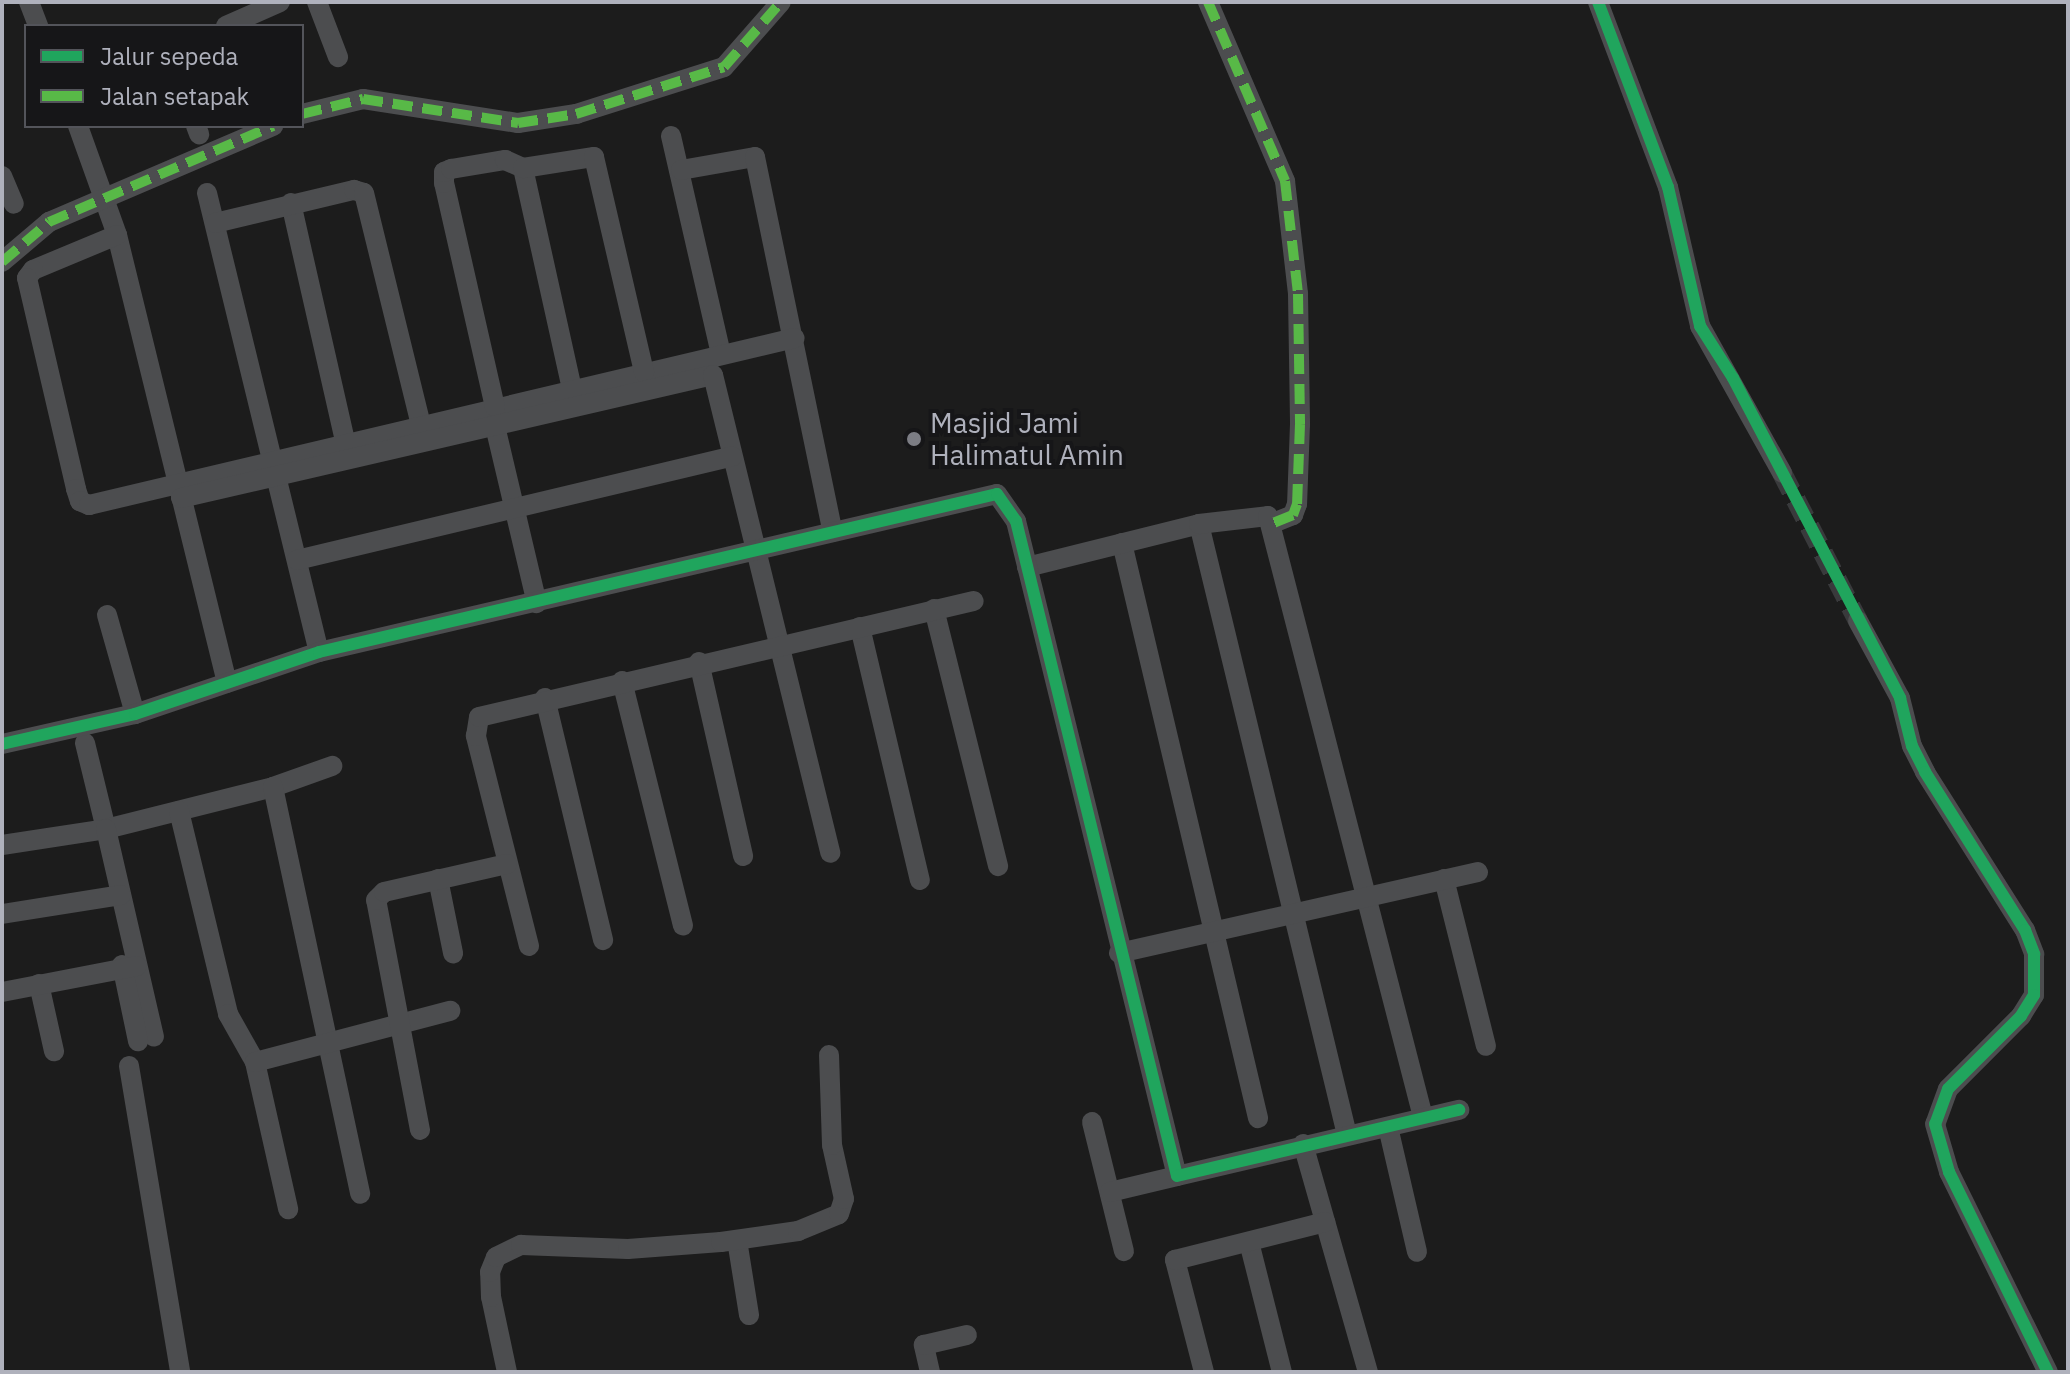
<!DOCTYPE html>
<style>
body{margin:0}
#map{position:relative;width:2070px;height:1374px;overflow:hidden;background:#1c1c1c;font-family:"IBM Plex Sans",sans-serif}
div>[style]{position:absolute}
.street-tunnel>*{height:20px;margin-top:-10px;transform-origin:0;background:repeating-linear-gradient(90deg,#393a3c 0 20px,transparent 0 30px)}
.street>*{height:20px;margin:-10px;padding:0 10px;transform-origin:10px;border-radius:10px;background:#4c4d4f}
.quiet>*{height:10px;margin-top:-5px;transform-origin:0;background:repeating-linear-gradient(90deg,#58b947 0 20px,transparent 0 30px)}
.cycleway>*{height:12px;margin:-6px;padding:0 6px;transform-origin:6px;border-radius:6px;background:#20a55d}
.dots>*{width:22px;height:22px;translate:-50% -50%;box-sizing:border-box;border:4px solid #161618;border-radius:50%}
span{translate:-50% -50%;white-space:nowrap;text-align:center;line-height:1.15;-webkit-text-stroke:8px #161618;paint-order:stroke}
.poi-label{font-size:28px;color:#afb1bc}
.left{translate:0 -50%;text-align:left}
.frame{position:absolute;inset:0;border:4px solid #afb1bc;pointer-events:none}
.legend{position:absolute;left:24px;top:24px;width:280px;height:104px;box-sizing:border-box;background:#161618;border:2px solid #53545a;margin:0;padding:10px 14px;list-style:none;font-size:24px;color:#afb1bc}
.legend li{display:flex;align-items:center;gap:16px;height:40px}
.legend b{width:40px;border:2px solid #53545a}
</style>
<div id="map">
<div class="street-tunnel">
<div style="left:1782px;top:473px;width:166px;rotate:62.8deg"></div>
</div>
<div class="street">
<div style="left:29px;top:2px;width:26px;rotate:69deg"></div>
<div style="left:317px;top:2px;width:59px;rotate:69.1deg"></div>
<div style="left:1208px;top:2px;width:195px;rotate:66.7deg"></div>
<div style="left:1285px;top:181px;width:114px;rotate:83.4deg"></div>
<div style="left:1298px;top:294px;width:130px;rotate:89.1deg"></div>
<div style="left:1300px;top:424px;width:80px;rotate:92.1deg"></div>
<div style="left:1297px;top:504px;width:12px;rotate:110deg"></div>
<div style="left:1293px;top:515px;width:22px;rotate:158deg"></div>
<div style="left:1598px;top:2px;width:198px;rotate:69.3deg"></div>
<div style="left:1668px;top:187px;width:143px;rotate:77deg"></div>
<div style="left:1700px;top:326px;width:168px;rotate:60.8deg"></div>
<div style="left:226px;top:26px;width:59px;rotate:-24deg"></div>
<div style="left:302px;top:114px;width:63px;rotate:-13.8deg"></div>
<div style="left:363px;top:99px;width:157px;rotate:8.8deg"></div>
<div style="left:518px;top:123px;width:59px;rotate:-8.8deg"></div>
<div style="left:576px;top:114px;width:155px;rotate:-17.6deg"></div>
<div style="left:724px;top:67px;width:86px;rotate:-48.8deg"></div>
<div style="left:78px;top:126px;width:116px;rotate:70.3deg"></div>
<div style="left:117px;top:235px;width:461px;rotate:76.2deg"></div>
<div style="left:196px;top:126px;width:9px;rotate:69deg"></div>
<div style="left:671px;top:136px;width:224px;rotate:77.1deg"></div>
<div style="left:523px;top:168px;width:226px;rotate:77.5deg"></div>
<div style="left:681px;top:170px;width:75px;rotate:-10deg"></div>
<div style="left:755px;top:157px;width:383px;rotate:78.3deg"></div>
<div style="left:2px;top:176px;width:30px;rotate:67deg"></div>
<div style="left:207px;top:193px;width:472px;rotate:76.3deg"></div>
<div style="left:291px;top:203px;width:244px;rotate:77.2deg"></div>
<div style="left:215px;top:223px;width:143px;rotate:-13.4deg"></div>
<div style="left:354px;top:190px;width:10px;rotate:17deg"></div>
<div style="left:364px;top:193px;width:239px;rotate:76.2deg"></div>
<div style="left:117px;top:235px;width:91px;rotate:157.4deg"></div>
<div style="left:33px;top:270px;width:10px;rotate:127deg"></div>
<div style="left:27px;top:278px;width:217px;rotate:76.9deg"></div>
<div style="left:76px;top:489px;width:13px;rotate:72deg"></div>
<div style="left:80px;top:501px;width:10px;rotate:24deg"></div>
<div style="left:89px;top:505px;width:725px;rotate:-13.31deg"></div>
<div style="left:2px;top:262px;width:62px;rotate:-40.4deg"></div>
<div style="left:49px;top:222px;width:244px;rotate:-23.2deg"></div>
<div style="left:495px;top:407px;width:230px;rotate:-102.8deg"></div>
<div style="left:444px;top:183px;width:11px;rotate:-90deg"></div>
<div style="left:444px;top:172px;width:8px;rotate:-23deg"></div>
<div style="left:451px;top:169px;width:55px;rotate:-9.5deg"></div>
<div style="left:505px;top:160px;width:20px;rotate:24deg"></div>
<div style="left:523px;top:168px;width:72px;rotate:-8.8deg"></div>
<div style="left:594px;top:157px;width:221px;rotate:76.9deg"></div>
<div style="left:495px;top:426px;width:182px;rotate:76.7deg"></div>
<div style="left:181px;top:498px;width:546px;rotate:-13.02deg"></div>
<div style="left:713px;top:375px;width:492px;rotate:76.2deg"></div>
<div style="left:1199px;top:524px;width:629px;rotate:76.38deg"></div>
<div style="left:1122px;top:543px;width:591px;rotate:76.69deg"></div>
<div style="left:297px;top:560px;width:447px;rotate:-13.4deg"></div>
<div style="left:1027px;top:567px;width:177px;rotate:-14deg"></div>
<div style="left:1199px;top:524px;width:69px;rotate:-6.6deg"></div>
<div style="left:1268px;top:516px;width:621px;rotate:75.54deg"></div>
<div style="left:934px;top:609px;width:265px;rotate:76deg"></div>
<div style="left:107px;top:615px;width:103px;rotate:74.2deg"></div>
<div style="left:1858px;top:621px;width:88px;rotate:61.4deg"></div>
<div style="left:1900px;top:698px;width:49px;rotate:76deg"></div>
<div style="left:1912px;top:746px;width:29px;rotate:63deg"></div>
<div style="left:1925px;top:772px;width:187px;rotate:57.7deg"></div>
<div style="left:2025px;top:930px;width:26px;rotate:69deg"></div>
<div style="left:2034px;top:954px;width:41px;rotate:90deg"></div>
<div style="left:2034px;top:995px;width:25px;rotate:122deg"></div>
<div style="left:2021px;top:1016px;width:103px;rotate:135deg"></div>
<div style="left:1948px;top:1089px;width:37px;rotate:110deg"></div>
<div style="left:1935px;top:1124px;width:50px;rotate:73.7deg"></div>
<div style="left:1949px;top:1172px;width:223px;rotate:63.7deg"></div>
<div style="left:860px;top:627px;width:260px;rotate:76.7deg"></div>
<div style="left:699px;top:662px;width:199px;rotate:77.2deg"></div>
<div style="left:622px;top:681px;width:252px;rotate:76deg"></div>
<div style="left:545px;top:698px;width:249px;rotate:76.5deg"></div>
<div style="left:85px;top:743px;width:89px;rotate:76.3deg"></div>
<div style="left:106px;top:829px;width:172px;rotate:-14.1deg"></div>
<div style="left:273px;top:787px;width:63px;rotate:-19.6deg"></div>
<div style="left:2px;top:744px;width:136px;rotate:-12.7deg"></div>
<div style="left:135px;top:714px;width:194px;rotate:-18.6deg"></div>
<div style="left:319px;top:652px;width:696px;rotate:-13.12deg"></div>
<div style="left:997px;top:494px;width:33px;rotate:55deg"></div>
<div style="left:1016px;top:521px;width:674px;rotate:76.19deg"></div>
<div style="left:1177px;top:1176px;width:290px;rotate:-13.2deg"></div>
<div style="left:273px;top:787px;width:416px;rotate:77.9deg"></div>
<div style="left:179px;top:811px;width:209px;rotate:76.4deg"></div>
<div style="left:228px;top:1014px;width:55px;rotate:60.6deg"></div>
<div style="left:255px;top:1062px;width:151px;rotate:77.3deg"></div>
<div style="left:2px;top:845px;width:105px;rotate:-8.7deg"></div>
<div style="left:106px;top:829px;width:213px;rotate:77deg"></div>
<div style="left:438px;top:879px;width:76px;rotate:78.5deg"></div>
<div style="left:1444px;top:879px;width:172px;rotate:75.9deg"></div>
<div style="left:2px;top:914px;width:120px;rotate:-9.1deg"></div>
<div style="left:529px;top:946px;width:217px;rotate:-104.2deg"></div>
<div style="left:476px;top:736px;width:19px;rotate:-81deg"></div>
<div style="left:479px;top:717px;width:508px;rotate:-13.19deg"></div>
<div style="left:1119px;top:953px;width:368px;rotate:-12.7deg"></div>
<div style="left:122px;top:965px;width:78px;rotate:78.1deg"></div>
<div style="left:39px;top:984px;width:69px;rotate:77.4deg"></div>
<div style="left:2px;top:992px;width:137px;rotate:-10.9deg"></div>
<div style="left:255px;top:1062px;width:202px;rotate:-14.7deg"></div>
<div style="left:129px;top:1066px;width:310px;rotate:80.5deg"></div>
<div style="left:1092px;top:1122px;width:133px;rotate:76.1deg"></div>
<div style="left:1388px;top:1127px;width:128px;rotate:76.9deg"></div>
<div style="left:420px;top:1130px;width:234px;rotate:-100.8deg"></div>
<div style="left:376px;top:900px;width:11px;rotate:-45deg"></div>
<div style="left:384px;top:892px;width:126px;rotate:-12.8deg"></div>
<div style="left:1303px;top:1144px;width:237px;rotate:74.1deg"></div>
<div style="left:1110px;top:1192px;width:69px;rotate:-13.4deg"></div>
<div style="left:737px;top:1240px;width:76px;rotate:80.9deg"></div>
<div style="left:1249px;top:1242px;width:134px;rotate:75.8deg"></div>
<div style="left:507px;top:1372px;width:77px;rotate:-102deg"></div>
<div style="left:491px;top:1297px;width:25px;rotate:-92deg"></div>
<div style="left:490px;top:1272px;width:16px;rotate:-68deg"></div>
<div style="left:496px;top:1257px;width:28px;rotate:-26deg"></div>
<div style="left:521px;top:1245px;width:107px;rotate:2.1deg"></div>
<div style="left:628px;top:1249px;width:93px;rotate:-4.3deg"></div>
<div style="left:721px;top:1242px;width:78px;rotate:-8.1deg"></div>
<div style="left:798px;top:1231px;width:44px;rotate:-22.5deg"></div>
<div style="left:839px;top:1214px;width:16px;rotate:-72deg"></div>
<div style="left:844px;top:1199px;width:55px;rotate:-102.5deg"></div>
<div style="left:832px;top:1145px;width:90px;rotate:-91.9deg"></div>
<div style="left:930px;top:1372px;width:28px;rotate:-103deg"></div>
<div style="left:924px;top:1345px;width:44px;rotate:-13.1deg"></div>
<div style="left:1204px;top:1372px;width:116px;rotate:-104.5deg"></div>
<div style="left:1175px;top:1260px;width:155px;rotate:-14.2deg"></div>
</div>
<div class="quiet">
<div style="left:1208px;top:2px;width:195px;rotate:66.7deg"></div>
<div style="left:1285px;top:181px;width:114px;rotate:83.4deg"></div>
<div style="left:1298px;top:294px;width:130px;rotate:89.1deg"></div>
<div style="left:1300px;top:424px;width:80px;rotate:92.1deg"></div>
<div style="left:1297px;top:504px;width:12px;rotate:110deg"></div>
<div style="left:1293px;top:515px;width:22px;rotate:158deg"></div>
<div style="left:302px;top:114px;width:63px;rotate:-13.8deg"></div>
<div style="left:363px;top:99px;width:157px;rotate:8.8deg"></div>
<div style="left:518px;top:123px;width:59px;rotate:-8.8deg"></div>
<div style="left:576px;top:114px;width:155px;rotate:-17.6deg"></div>
<div style="left:724px;top:67px;width:86px;rotate:-48.8deg"></div>
<div style="left:2px;top:262px;width:62px;rotate:-40.4deg"></div>
<div style="left:49px;top:222px;width:244px;rotate:-23.2deg"></div>
</div>
<div class="cycleway">
<div style="left:1598px;top:2px;width:198px;rotate:69.3deg"></div>
<div style="left:1668px;top:187px;width:143px;rotate:77deg"></div>
<div style="left:1700px;top:326px;width:62px;rotate:57.6deg"></div>
<div style="left:1733px;top:378px;width:361px;rotate:62.4deg"></div>
<div style="left:1900px;top:698px;width:49px;rotate:76deg"></div>
<div style="left:1912px;top:746px;width:29px;rotate:63deg"></div>
<div style="left:1925px;top:772px;width:187px;rotate:57.7deg"></div>
<div style="left:2025px;top:930px;width:26px;rotate:69deg"></div>
<div style="left:2034px;top:954px;width:41px;rotate:90deg"></div>
<div style="left:2034px;top:995px;width:25px;rotate:122deg"></div>
<div style="left:2021px;top:1016px;width:103px;rotate:135deg"></div>
<div style="left:1948px;top:1089px;width:37px;rotate:110deg"></div>
<div style="left:1935px;top:1124px;width:50px;rotate:73.7deg"></div>
<div style="left:1949px;top:1172px;width:223px;rotate:63.7deg"></div>
<div style="left:2px;top:744px;width:136px;rotate:-12.7deg"></div>
<div style="left:135px;top:714px;width:194px;rotate:-18.6deg"></div>
<div style="left:319px;top:652px;width:696px;rotate:-13.12deg"></div>
<div style="left:997px;top:494px;width:33px;rotate:55deg"></div>
<div style="left:1016px;top:521px;width:674px;rotate:76.19deg"></div>
<div style="left:1177px;top:1176px;width:290px;rotate:-13.2deg"></div>
</div>
<div class="dots">
<div style="left:914px;top:439px;background:#7c7d84"></div>
</div>
<div class="poi-label">
<span class="left" style="left:930px;top:439px">Masjid Jami<br>Halimatul Amin</span>
</div>
<div class="frame"></div>
<ul class="legend">
<li><b style="height:10px;background:#20a55d"></b>Jalur sepeda</li>
<li><b style="height:10px;background:#58b947"></b>Jalan setapak</li>
</ul>
</div>
